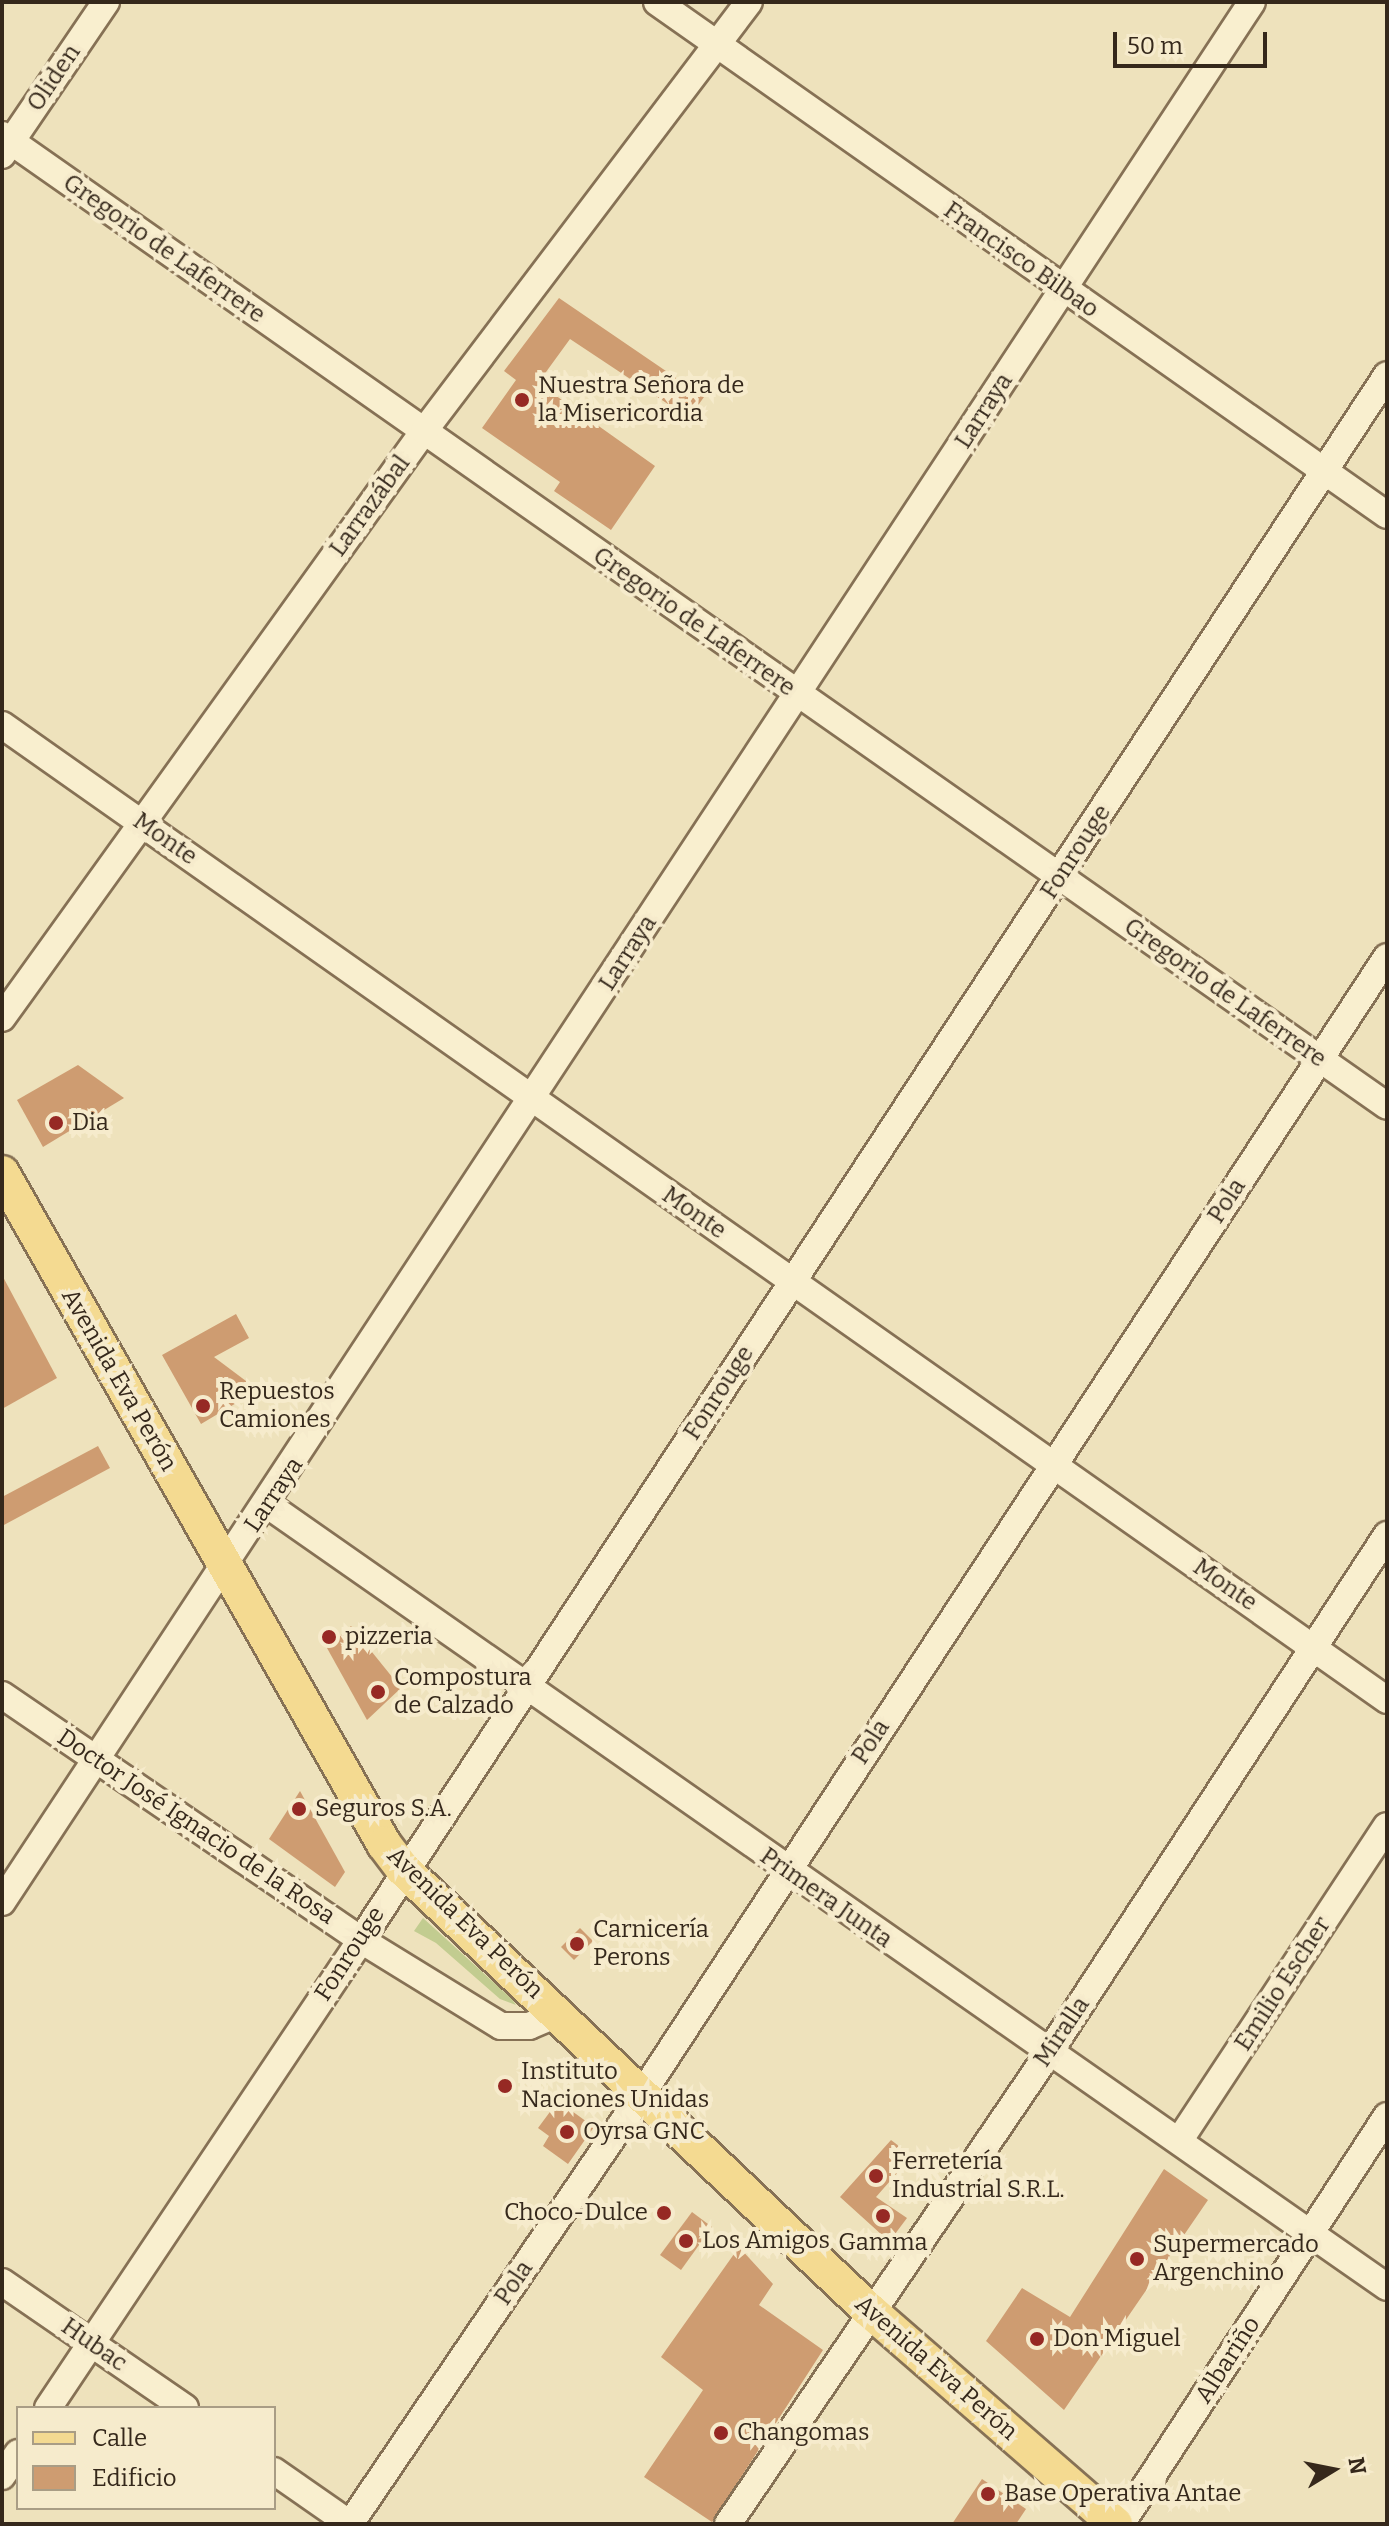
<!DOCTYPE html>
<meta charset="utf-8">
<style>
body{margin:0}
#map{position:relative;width:1389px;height:2526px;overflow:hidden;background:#eee2bc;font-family:Bitter,serif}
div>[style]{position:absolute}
.green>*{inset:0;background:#c2cc90}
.building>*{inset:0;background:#ce9c71}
.roads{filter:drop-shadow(2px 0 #867155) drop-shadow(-2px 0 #867155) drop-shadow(0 2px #867155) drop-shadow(0 -2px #867155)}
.minor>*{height:26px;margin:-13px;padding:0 13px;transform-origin:13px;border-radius:13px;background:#f9efcf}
.major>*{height:34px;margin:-17px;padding:0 17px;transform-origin:17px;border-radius:17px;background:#f4da91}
.dots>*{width:22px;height:22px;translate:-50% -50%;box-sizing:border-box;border:4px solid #f6ebcc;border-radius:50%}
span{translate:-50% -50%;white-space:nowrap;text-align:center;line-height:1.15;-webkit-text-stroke:8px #f6ebcc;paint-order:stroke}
.street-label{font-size:24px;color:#35281b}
.poi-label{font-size:24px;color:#35281b}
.left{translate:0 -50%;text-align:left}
.right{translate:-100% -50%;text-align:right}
.frame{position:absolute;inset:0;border:4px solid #35281b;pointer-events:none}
.legend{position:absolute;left:16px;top:2406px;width:260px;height:104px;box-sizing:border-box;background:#f6ebcc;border:2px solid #a99d85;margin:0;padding:10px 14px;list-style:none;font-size:24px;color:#35281b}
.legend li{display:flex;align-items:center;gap:16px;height:40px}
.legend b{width:40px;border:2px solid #a99d85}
.north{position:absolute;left:1293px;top:2430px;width:80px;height:80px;-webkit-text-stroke:6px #f6ebcc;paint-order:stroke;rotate:80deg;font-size:22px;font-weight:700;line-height:32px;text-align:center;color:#35281b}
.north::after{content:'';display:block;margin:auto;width:28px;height:36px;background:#35281b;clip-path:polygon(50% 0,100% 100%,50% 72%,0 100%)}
.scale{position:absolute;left:1113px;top:32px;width:154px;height:36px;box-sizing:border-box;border:4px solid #35281b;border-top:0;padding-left:10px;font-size:24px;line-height:28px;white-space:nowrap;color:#35281b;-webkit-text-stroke:6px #f6ebcc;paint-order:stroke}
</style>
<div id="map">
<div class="green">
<div style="clip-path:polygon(423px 1918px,512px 1999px,516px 2005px,500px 1999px,436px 1943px,414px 1931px)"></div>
</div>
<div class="building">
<div style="clip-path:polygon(559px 298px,704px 397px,689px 418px,570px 339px,538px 383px,655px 466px,611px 530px,554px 491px,560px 482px,482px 428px,516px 380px,504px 371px)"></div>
<div style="clip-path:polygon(78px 1065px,124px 1098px,43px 1147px,17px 1100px)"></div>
<div style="clip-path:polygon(2px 1275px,57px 1378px,2px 1409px)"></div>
<div style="clip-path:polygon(236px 1314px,249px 1338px,214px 1357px,258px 1390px,201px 1424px,162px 1355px)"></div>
<div style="clip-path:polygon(98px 1446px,110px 1468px,2px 1526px,2px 1497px)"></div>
<div style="clip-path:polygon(351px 1626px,401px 1688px,367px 1720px,327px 1648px)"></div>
<div style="clip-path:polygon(300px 1791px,345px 1872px,335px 1887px,269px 1839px)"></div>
<div style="clip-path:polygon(580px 1928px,593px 1941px,574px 1960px,561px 1947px)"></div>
<div style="clip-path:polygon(558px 2101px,594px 2127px,568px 2164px,543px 2146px,549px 2136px,538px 2128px)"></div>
<div style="clip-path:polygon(891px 2140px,912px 2156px,876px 2197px,907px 2218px,895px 2234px,882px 2235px,840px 2197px)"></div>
<div style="clip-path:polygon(1164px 2169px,1208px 2200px,1064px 2410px,986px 2341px,1022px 2288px,1070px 2317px)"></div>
<div style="clip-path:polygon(692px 2212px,712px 2227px,681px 2270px,660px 2255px)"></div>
<div style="clip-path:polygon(739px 2247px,773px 2284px,759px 2305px,823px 2350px,712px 2522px,644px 2477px,703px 2390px,661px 2357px)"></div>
<div style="clip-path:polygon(982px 2479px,1026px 2509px,1016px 2524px,952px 2524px)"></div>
</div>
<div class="roads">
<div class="minor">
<div style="left:657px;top:2px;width:892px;rotate:35.1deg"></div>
<div style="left:2px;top:135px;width:1691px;rotate:35.03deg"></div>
<div style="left:2px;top:155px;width:185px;rotate:-55.8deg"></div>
<div style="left:2px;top:725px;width:1694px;rotate:35.14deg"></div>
<div style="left:2px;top:1018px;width:723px;rotate:-54.29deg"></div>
<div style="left:424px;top:431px;width:538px;rotate:-52.85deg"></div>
<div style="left:268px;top:1505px;width:1365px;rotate:34.95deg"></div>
<div style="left:2px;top:1695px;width:435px;rotate:34.3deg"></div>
<div style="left:361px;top:1940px;width:164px;rotate:31.6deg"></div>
<div style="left:501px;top:2026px;width:28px"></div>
<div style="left:529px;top:2026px;width:34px;rotate:-23deg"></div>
<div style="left:2px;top:1902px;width:2274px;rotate:-56.66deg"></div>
<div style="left:1179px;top:2141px;width:377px;rotate:-56.6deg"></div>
<div style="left:2px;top:2282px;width:222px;rotate:34.5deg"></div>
<div style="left:48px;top:2408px;width:563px;rotate:-56.23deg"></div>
<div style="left:361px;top:1940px;width:1871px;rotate:-56.75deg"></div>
<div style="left:274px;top:2471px;width:93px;rotate:34.9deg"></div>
<div style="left:2px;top:2476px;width:28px;rotate:-55deg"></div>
<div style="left:350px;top:2524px;width:520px;rotate:-55.82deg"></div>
<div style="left:642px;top:2094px;width:1359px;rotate:-56.77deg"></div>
<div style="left:728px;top:2524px;width:569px;rotate:-55.75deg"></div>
<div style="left:1048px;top:2054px;width:620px;rotate:-56.85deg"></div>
<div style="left:1121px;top:2524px;width:487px;rotate:-56.9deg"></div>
</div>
<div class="major">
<div style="left:2px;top:1173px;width:772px;rotate:60.35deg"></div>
<div style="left:384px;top:1844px;width:31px;rotate:53deg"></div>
<div style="left:403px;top:1869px;width:642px;rotate:43.42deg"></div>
<div style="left:869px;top:2310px;width:326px;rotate:41deg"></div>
</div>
</div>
<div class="dots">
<div style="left:522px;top:400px;background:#962924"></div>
<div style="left:56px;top:1123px;background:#962924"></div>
<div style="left:203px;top:1406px;background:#962924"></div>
<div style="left:329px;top:1637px;background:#962924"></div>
<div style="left:378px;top:1692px;background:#962924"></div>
<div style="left:299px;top:1809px;background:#962924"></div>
<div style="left:577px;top:1944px;background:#962924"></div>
<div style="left:505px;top:2086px;background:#962924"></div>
<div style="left:567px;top:2132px;background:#962924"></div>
<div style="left:876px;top:2176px;background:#962924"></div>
<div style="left:664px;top:2213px;background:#962924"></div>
<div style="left:883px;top:2216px;background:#962924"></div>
<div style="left:686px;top:2241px;background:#962924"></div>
<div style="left:1137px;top:2259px;background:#962924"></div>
<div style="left:1037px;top:2339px;background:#962924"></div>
<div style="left:721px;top:2433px;background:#962924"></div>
<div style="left:988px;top:2494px;background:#962924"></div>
</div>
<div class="street-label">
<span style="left:54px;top:78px;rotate:-56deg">Oliden</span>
<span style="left:164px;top:249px;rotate:35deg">Gregorio de Laferrere</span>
<span style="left:1021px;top:260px;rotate:35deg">Francisco Bilbao</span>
<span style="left:984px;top:411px;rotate:-57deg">Larraya</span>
<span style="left:370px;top:506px;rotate:-54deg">Larrazábal</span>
<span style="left:694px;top:622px;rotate:35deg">Gregorio de Laferrere</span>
<span style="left:165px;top:839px;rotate:35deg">Monte</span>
<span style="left:1076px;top:852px;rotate:-57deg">Fonrouge</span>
<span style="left:628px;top:953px;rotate:-57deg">Larraya</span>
<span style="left:1225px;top:993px;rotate:35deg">Gregorio de Laferrere</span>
<span style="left:1227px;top:1201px;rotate:-57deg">Pola</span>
<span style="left:694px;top:1213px;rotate:35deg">Monte</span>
<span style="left:119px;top:1380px;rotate:60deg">Avenida Eva Perón</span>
<span style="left:719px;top:1393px;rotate:-57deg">Fonrouge</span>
<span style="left:274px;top:1495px;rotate:-56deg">Larraya</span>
<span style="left:1225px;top:1585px;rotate:35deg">Monte</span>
<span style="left:871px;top:1742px;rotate:-57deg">Pola</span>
<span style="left:196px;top:1827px;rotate:34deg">Doctor José Ignacio de la Rosa</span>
<span style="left:826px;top:1898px;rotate:35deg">Primera Junta</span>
<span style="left:465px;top:1923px;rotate:44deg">Avenida Eva Perón</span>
<span style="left:350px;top:1954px;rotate:-57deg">Fonrouge</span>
<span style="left:1283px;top:1984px;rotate:-57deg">Emilio Escher</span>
<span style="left:1062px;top:2032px;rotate:-56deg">Miralla</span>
<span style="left:514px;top:2283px;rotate:-56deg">Pola</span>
<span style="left:94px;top:2345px;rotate:35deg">Hubac</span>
<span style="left:1228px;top:2360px;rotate:-57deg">Albariño</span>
<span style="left:936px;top:2368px;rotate:41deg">Avenida Eva Perón</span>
</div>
<div class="poi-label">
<span class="left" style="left:538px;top:400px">Nuestra Señora de<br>la Misericordia</span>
<span class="left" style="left:72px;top:1123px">Dia</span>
<span class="left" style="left:219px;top:1406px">Repuestos<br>Camiones</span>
<span class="left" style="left:345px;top:1637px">pizzeria</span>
<span class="left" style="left:394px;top:1692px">Compostura<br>de Calzado</span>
<span class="left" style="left:315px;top:1809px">Seguros S.A.</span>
<span class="left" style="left:593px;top:1944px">Carnicería<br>Perons</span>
<span class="left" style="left:521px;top:2086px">Instituto<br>Naciones Unidas</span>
<span class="left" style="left:583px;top:2132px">Oyrsa GNC</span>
<span class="left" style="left:892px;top:2176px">Ferretería<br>Industrial S.R.L.</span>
<span class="right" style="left:648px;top:2213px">Choco-Dulce</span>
<span class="left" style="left:702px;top:2241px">Los Amigos</span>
<span style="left:883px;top:2243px">Gamma</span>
<span class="left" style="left:1153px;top:2259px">Supermercado<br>Argenchino</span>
<span class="left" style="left:1053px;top:2339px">Don Miguel</span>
<span class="left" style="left:737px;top:2433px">Changomas</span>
<span class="left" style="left:1004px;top:2494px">Base Operativa Antae</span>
</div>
<div class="frame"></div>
<ul class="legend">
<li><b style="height:10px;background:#f4da91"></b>Calle</li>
<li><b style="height:22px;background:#ce9c71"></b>Edificio</li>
</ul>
<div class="north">N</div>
<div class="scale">50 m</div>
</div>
